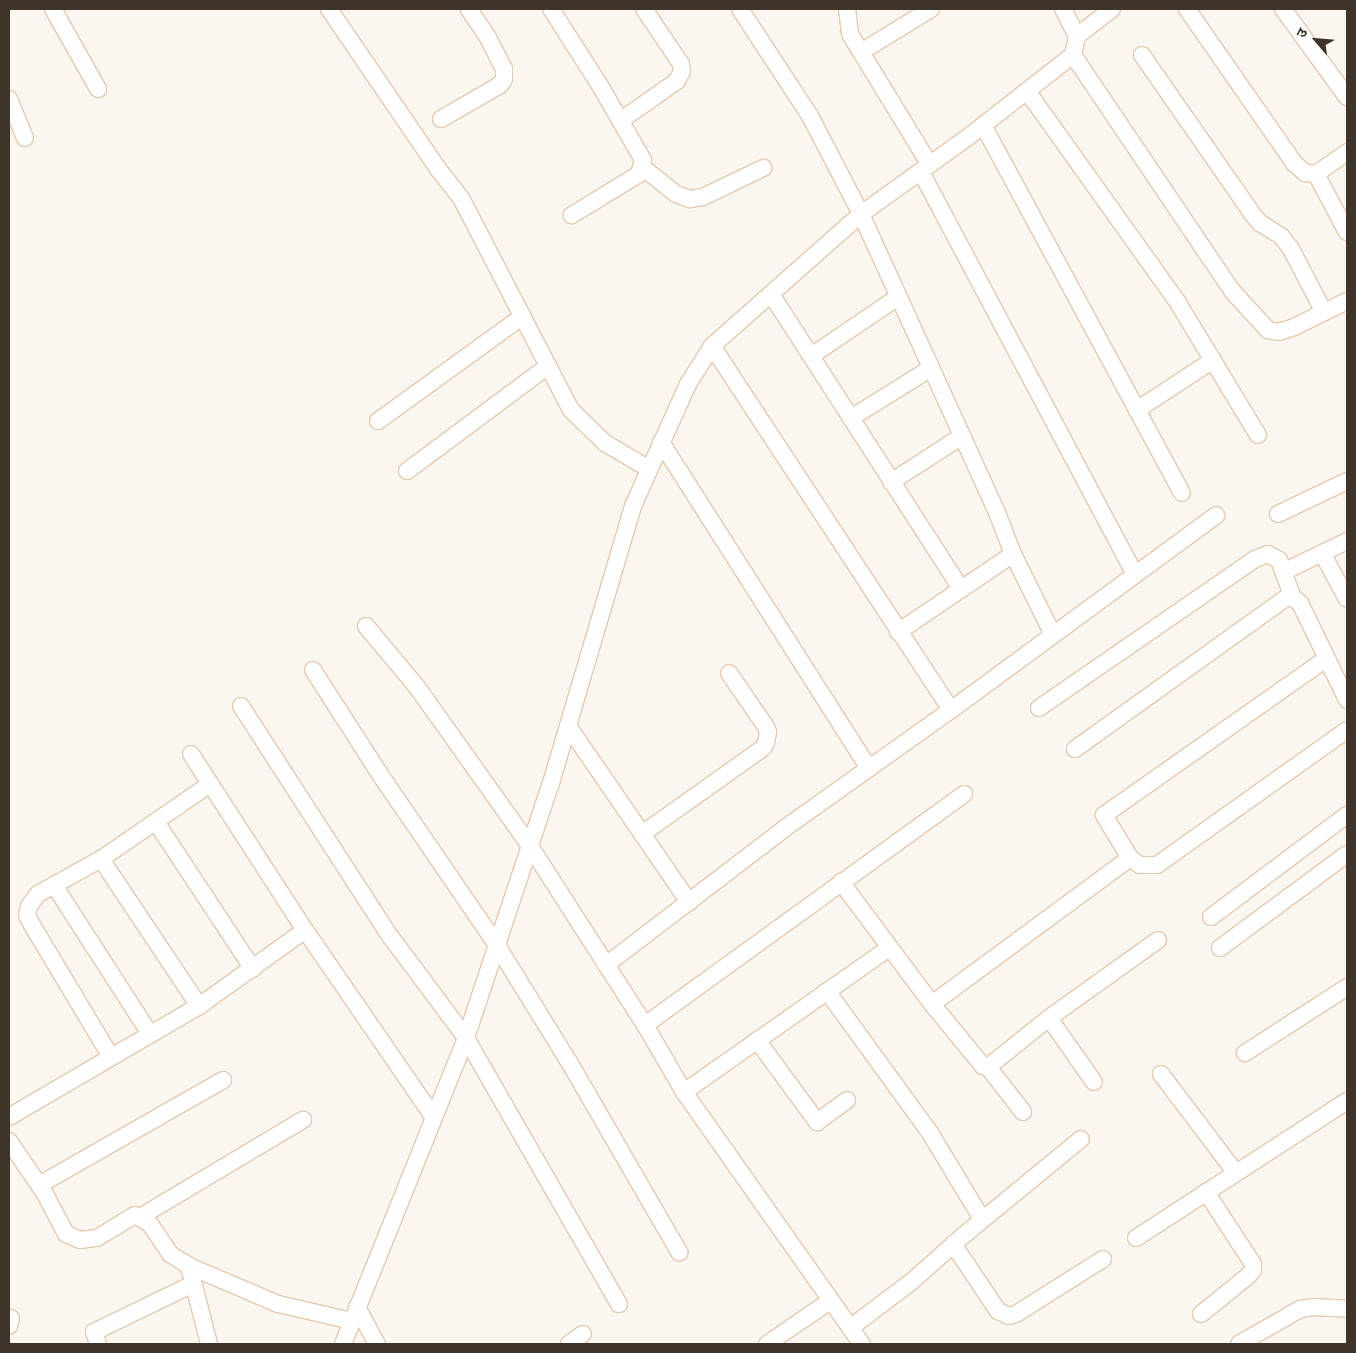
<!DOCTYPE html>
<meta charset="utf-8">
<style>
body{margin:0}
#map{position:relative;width:1356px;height:1353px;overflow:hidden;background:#fcf6f1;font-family:Figtree,"Noto Sans Devanagari",sans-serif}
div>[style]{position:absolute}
.roads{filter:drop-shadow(1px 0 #e5c9ae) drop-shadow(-1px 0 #e5c9ae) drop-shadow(0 1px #e5c9ae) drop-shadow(0 -1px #e5c9ae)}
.street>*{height:16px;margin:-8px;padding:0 8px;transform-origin:8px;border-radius:8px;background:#fff}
span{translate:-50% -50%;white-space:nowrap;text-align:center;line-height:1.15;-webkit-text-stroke:4px #fff;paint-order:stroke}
.frame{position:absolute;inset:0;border:10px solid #3f342a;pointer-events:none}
.north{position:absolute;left:1291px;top:15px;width:50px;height:50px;-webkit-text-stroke:4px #fff;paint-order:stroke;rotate:297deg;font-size:14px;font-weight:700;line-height:20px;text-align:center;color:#3f342a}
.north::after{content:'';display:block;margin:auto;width:18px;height:22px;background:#3f342a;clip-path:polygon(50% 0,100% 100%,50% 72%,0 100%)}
</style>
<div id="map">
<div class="roads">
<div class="street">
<div style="left:53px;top:9px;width:92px;rotate:60.6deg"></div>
<div style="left:329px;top:9px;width:195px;rotate:55.7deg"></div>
<div style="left:439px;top:170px;width:36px;rotate:52deg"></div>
<div style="left:461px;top:198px;width:239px;rotate:62.6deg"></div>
<div style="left:571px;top:410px;width:47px;rotate:44.1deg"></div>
<div style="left:605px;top:443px;width:51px;rotate:30.6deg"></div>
<div style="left:551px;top:9px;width:89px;rotate:57.4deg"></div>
<div style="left:599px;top:84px;width:88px;rotate:59.9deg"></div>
<div style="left:643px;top:160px;width:15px;rotate:106deg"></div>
<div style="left:639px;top:174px;width:79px;rotate:148.5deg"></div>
<div style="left:740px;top:9px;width:128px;rotate:56.8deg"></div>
<div style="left:810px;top:116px;width:110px;rotate:62.5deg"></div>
<div style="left:861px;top:214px;width:331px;rotate:65.5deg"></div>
<div style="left:998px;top:515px;width:42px;rotate:69deg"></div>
<div style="left:1013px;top:554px;width:90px;rotate:63.7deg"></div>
<div style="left:847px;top:9px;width:25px;rotate:83deg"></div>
<div style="left:850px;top:34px;width:153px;rotate:58.6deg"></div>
<div style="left:1063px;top:9px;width:30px;rotate:63deg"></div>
<div style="left:1187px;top:9px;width:188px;rotate:55.2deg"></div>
<div style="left:1294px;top:163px;width:15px;rotate:42deg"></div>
<div style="left:1305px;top:173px;width:11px;rotate:5deg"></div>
<div style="left:1316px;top:174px;width:38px;rotate:-35deg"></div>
<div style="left:1283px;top:9px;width:109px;rotate:54deg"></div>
<div style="left:861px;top:52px;width:82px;rotate:-31.6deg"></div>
<div style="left:1073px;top:55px;width:286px;rotate:56deg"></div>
<div style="left:1233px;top:292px;width:52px;rotate:47.4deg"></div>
<div style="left:1268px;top:330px;width:10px;rotate:11deg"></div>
<div style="left:1278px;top:332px;width:17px;rotate:-17deg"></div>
<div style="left:1294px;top:327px;width:59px;rotate:-26.1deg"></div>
<div style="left:1142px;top:55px;width:195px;rotate:55.2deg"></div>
<div style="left:1253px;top:215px;width:11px;rotate:49deg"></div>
<div style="left:1260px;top:223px;width:25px;rotate:32deg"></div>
<div style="left:1281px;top:236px;width:16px;rotate:52deg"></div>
<div style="left:1291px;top:249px;width:71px;rotate:62.4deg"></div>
<div style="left:1027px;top:91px;width:260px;rotate:54.5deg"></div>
<div style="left:1178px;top:303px;width:154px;rotate:58.8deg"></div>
<div style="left:9px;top:99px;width:42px;rotate:67.7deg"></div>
<div style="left:441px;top:119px;width:68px;rotate:-30deg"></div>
<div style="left:500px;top:85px;width:7px;rotate:-56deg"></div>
<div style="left:504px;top:79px;width:10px;rotate:-90deg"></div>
<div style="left:504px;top:69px;width:37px;rotate:-117deg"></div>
<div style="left:487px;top:36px;width:32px;rotate:-124deg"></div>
<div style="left:620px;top:121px;width:70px;rotate:-35.1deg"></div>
<div style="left:677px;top:81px;width:11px;rotate:-63deg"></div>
<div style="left:682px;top:71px;width:7px;rotate:-98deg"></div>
<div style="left:681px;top:64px;width:66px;rotate:-123.9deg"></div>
<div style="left:983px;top:125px;width:418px;rotate:61.6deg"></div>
<div style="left:642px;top:167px;width:43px;rotate:38.5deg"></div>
<div style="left:676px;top:194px;width:15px;rotate:20deg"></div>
<div style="left:690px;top:199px;width:13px;rotate:-9deg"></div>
<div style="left:703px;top:197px;width:67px;rotate:-25.8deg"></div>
<div style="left:921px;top:172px;width:455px;rotate:62deg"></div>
<div style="left:1316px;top:174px;width:66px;rotate:61.9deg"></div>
<div style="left:771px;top:294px;width:351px;rotate:57.2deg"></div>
<div style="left:712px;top:346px;width:435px;rotate:56.7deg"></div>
<div style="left:811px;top:356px;width:105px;rotate:-34.1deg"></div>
<div style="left:1137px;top:410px;width:91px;rotate:-33.3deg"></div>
<div style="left:851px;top:418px;width:94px;rotate:-32deg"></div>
<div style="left:378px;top:421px;width:179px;rotate:-35.9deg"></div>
<div style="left:661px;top:442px;width:387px;rotate:57.5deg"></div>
<div style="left:407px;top:471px;width:176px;rotate:-36.7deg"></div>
<div style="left:891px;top:482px;width:85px;rotate:-32.9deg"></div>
<div style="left:1278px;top:514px;width:76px;rotate:-25.6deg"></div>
<div style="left:1322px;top:553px;width:52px;rotate:61.5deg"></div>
<div style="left:1283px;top:572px;width:71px;rotate:-25.8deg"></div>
<div style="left:366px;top:626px;width:80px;rotate:50.1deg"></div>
<div style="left:417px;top:687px;width:195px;rotate:54.6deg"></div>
<div style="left:530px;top:846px;width:213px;rotate:57.3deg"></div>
<div style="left:645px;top:1025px;width:78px;rotate:59.8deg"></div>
<div style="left:684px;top:1092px;width:309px;rotate:54.8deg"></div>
<div style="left:898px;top:632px;width:139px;rotate:-34.1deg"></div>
<div style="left:313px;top:670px;width:122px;rotate:57.3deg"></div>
<div style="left:379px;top:773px;width:211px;rotate:55.6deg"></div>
<div style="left:498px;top:947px;width:135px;rotate:58.3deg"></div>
<div style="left:569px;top:1062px;width:220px;rotate:59.9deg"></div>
<div style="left:241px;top:706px;width:274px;rotate:57.1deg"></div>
<div style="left:390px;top:936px;width:127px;rotate:53.3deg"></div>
<div style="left:466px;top:1038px;width:307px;rotate:60.1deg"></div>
<div style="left:1039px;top:708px;width:262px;rotate:-34.6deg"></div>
<div style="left:1255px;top:559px;width:14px;rotate:-21deg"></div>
<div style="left:1268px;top:554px;width:13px;rotate:29deg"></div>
<div style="left:1279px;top:560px;width:40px;rotate:69.8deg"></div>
<div style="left:568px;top:726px;width:214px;rotate:55.5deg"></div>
<div style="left:1075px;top:749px;width:261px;rotate:-35.6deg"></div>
<div style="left:1287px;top:597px;width:6px;rotate:9deg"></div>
<div style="left:1293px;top:598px;width:9px;rotate:36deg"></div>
<div style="left:1300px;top:603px;width:108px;rotate:64.1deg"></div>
<div style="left:191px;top:754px;width:210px;rotate:57.1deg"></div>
<div style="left:305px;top:930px;width:228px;rotate:55.5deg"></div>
<div style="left:156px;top:822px;width:176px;rotate:56.6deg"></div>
<div style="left:642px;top:834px;width:148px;rotate:-35.4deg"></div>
<div style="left:763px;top:748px;width:6px;rotate:-59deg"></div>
<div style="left:766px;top:743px;width:11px;rotate:-80deg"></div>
<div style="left:768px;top:732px;width:5px;rotate:-112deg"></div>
<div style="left:766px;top:727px;width:65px;rotate:-124.4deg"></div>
<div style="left:1130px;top:858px;width:12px;rotate:35deg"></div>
<div style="left:1140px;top:865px;width:17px"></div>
<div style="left:1157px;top:865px;width:233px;rotate:-35.4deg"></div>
<div style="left:101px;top:859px;width:177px;rotate:56.3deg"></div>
<div style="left:841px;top:882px;width:152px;rotate:53.3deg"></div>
<div style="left:932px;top:1004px;width:80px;rotate:50.6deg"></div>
<div style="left:983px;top:1066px;width:5px;rotate:11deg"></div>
<div style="left:988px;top:1067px;width:78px;rotate:-38.8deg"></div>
<div style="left:1049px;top:1018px;width:134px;rotate:-35.6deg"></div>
<div style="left:54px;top:885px;width:177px;rotate:57.2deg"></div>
<div style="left:1211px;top:917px;width:170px;rotate:-36.9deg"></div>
<div style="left:1220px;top:948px;width:158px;rotate:-36.5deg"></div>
<div style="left:606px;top:965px;width:225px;rotate:-37.4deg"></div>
<div style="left:785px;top:828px;width:204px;rotate:-35.4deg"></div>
<div style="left:951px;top:710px;width:329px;rotate:-36.3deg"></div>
<div style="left:827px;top:991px;width:175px;rotate:54deg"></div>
<div style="left:930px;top:1133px;width:100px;rotate:58.8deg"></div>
<div style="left:932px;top:1004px;width:246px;rotate:-36.4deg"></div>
<div style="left:1130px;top:858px;width:50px;rotate:-121.2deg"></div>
<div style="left:1104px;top:815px;width:271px;rotate:-35.1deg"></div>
<div style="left:1049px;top:1018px;width:78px;rotate:54.9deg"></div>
<div style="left:645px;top:1025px;width:394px;rotate:-35.9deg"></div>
<div style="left:757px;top:1040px;width:102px;rotate:53.8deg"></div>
<div style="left:817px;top:1122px;width:37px;rotate:-36deg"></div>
<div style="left:1245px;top:1053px;width:121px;rotate:-32.9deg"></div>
<div style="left:111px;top:1057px;width:154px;rotate:-120.9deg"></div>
<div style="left:32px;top:925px;width:11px;rotate:-117deg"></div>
<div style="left:27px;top:915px;width:9px;rotate:-77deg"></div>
<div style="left:29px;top:906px;width:15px;rotate:-53deg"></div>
<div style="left:38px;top:894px;width:72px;rotate:-29.1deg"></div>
<div style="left:101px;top:859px;width:132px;rotate:-34.5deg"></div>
<div style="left:988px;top:1067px;width:57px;rotate:52.1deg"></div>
<div style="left:1161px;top:1074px;width:124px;rotate:52.9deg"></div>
<div style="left:684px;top:1092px;width:251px;rotate:-35.1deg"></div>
<div style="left:9px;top:1117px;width:220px;rotate:-30.3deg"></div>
<div style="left:199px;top:1006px;width:130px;rotate:-35.6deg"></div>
<div style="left:9px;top:1141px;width:64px;rotate:55.8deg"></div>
<div style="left:45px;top:1194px;width:45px;rotate:62.3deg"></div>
<div style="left:66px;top:1234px;width:15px;rotate:23deg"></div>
<div style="left:80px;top:1240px;width:17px;rotate:-7deg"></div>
<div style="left:97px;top:1238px;width:44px;rotate:-31.2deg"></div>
<div style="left:135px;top:1215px;width:17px;rotate:31deg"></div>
<div style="left:150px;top:1224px;width:36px;rotate:56deg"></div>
<div style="left:170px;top:1254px;width:22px;rotate:32deg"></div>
<div style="left:189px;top:1266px;width:81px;rotate:75.6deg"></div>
<div style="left:39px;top:1185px;width:212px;rotate:-29.7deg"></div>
<div style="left:140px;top:1217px;width:190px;rotate:-30.8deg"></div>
<div style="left:1136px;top:1238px;width:252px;rotate:-33deg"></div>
<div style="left:953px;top:1244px;width:81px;rotate:56.1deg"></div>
<div style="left:998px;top:1311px;width:12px;rotate:24deg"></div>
<div style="left:1009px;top:1316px;width:7px;rotate:-16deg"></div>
<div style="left:1016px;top:1314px;width:103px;rotate:-32.3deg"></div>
<div style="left:189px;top:1266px;width:97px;rotate:23.1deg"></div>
<div style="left:278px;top:1304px;width:76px;rotate:12.9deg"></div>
<div style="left:357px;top:1307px;width:42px;rotate:61.6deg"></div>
<div style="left:1201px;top:1314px;width:60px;rotate:-39deg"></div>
<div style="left:1248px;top:1276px;width:8px;rotate:-50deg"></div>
<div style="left:1253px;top:1270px;width:6px;rotate:-90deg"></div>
<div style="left:1253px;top:1264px;width:86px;rotate:-123.1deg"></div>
<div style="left:9px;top:1326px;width:8px;rotate:-76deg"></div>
<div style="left:850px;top:1328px;width:76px;rotate:-37deg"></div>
<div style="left:911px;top:1282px;width:71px;rotate:-41.6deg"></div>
<div style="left:964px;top:1235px;width:151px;rotate:-39.4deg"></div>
<div style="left:98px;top:1344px;width:13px;rotate:-108deg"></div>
<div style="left:94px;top:1332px;width:110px;rotate:-25.9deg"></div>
<div style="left:343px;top:1344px;width:330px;rotate:-68.1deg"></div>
<div style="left:466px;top:1038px;width:269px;rotate:-71.6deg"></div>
<div style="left:551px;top:783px;width:289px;rotate:-73.5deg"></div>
<div style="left:633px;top:506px;width:134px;rotate:-65.7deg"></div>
<div style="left:688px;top:384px;width:45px;rotate:-57.7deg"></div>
<div style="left:712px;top:346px;width:199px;rotate:-41.5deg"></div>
<div style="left:861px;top:214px;width:132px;rotate:-35.7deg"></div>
<div style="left:968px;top:137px;width:133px;rotate:-38deg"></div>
<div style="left:1073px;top:55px;width:19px;rotate:-78deg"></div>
<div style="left:1077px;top:36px;width:44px;rotate:-37.6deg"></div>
<div style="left:569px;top:1344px;width:17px;rotate:-36deg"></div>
<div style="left:767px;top:1344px;width:76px;rotate:-34.3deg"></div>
<div style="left:1239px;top:1344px;width:70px;rotate:-29.8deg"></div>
<div style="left:1300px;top:1309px;width:14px;rotate:-8deg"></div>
<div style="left:1314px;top:1307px;width:33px;rotate:3deg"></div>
</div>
</div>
<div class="frame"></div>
<div class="north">उ</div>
</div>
